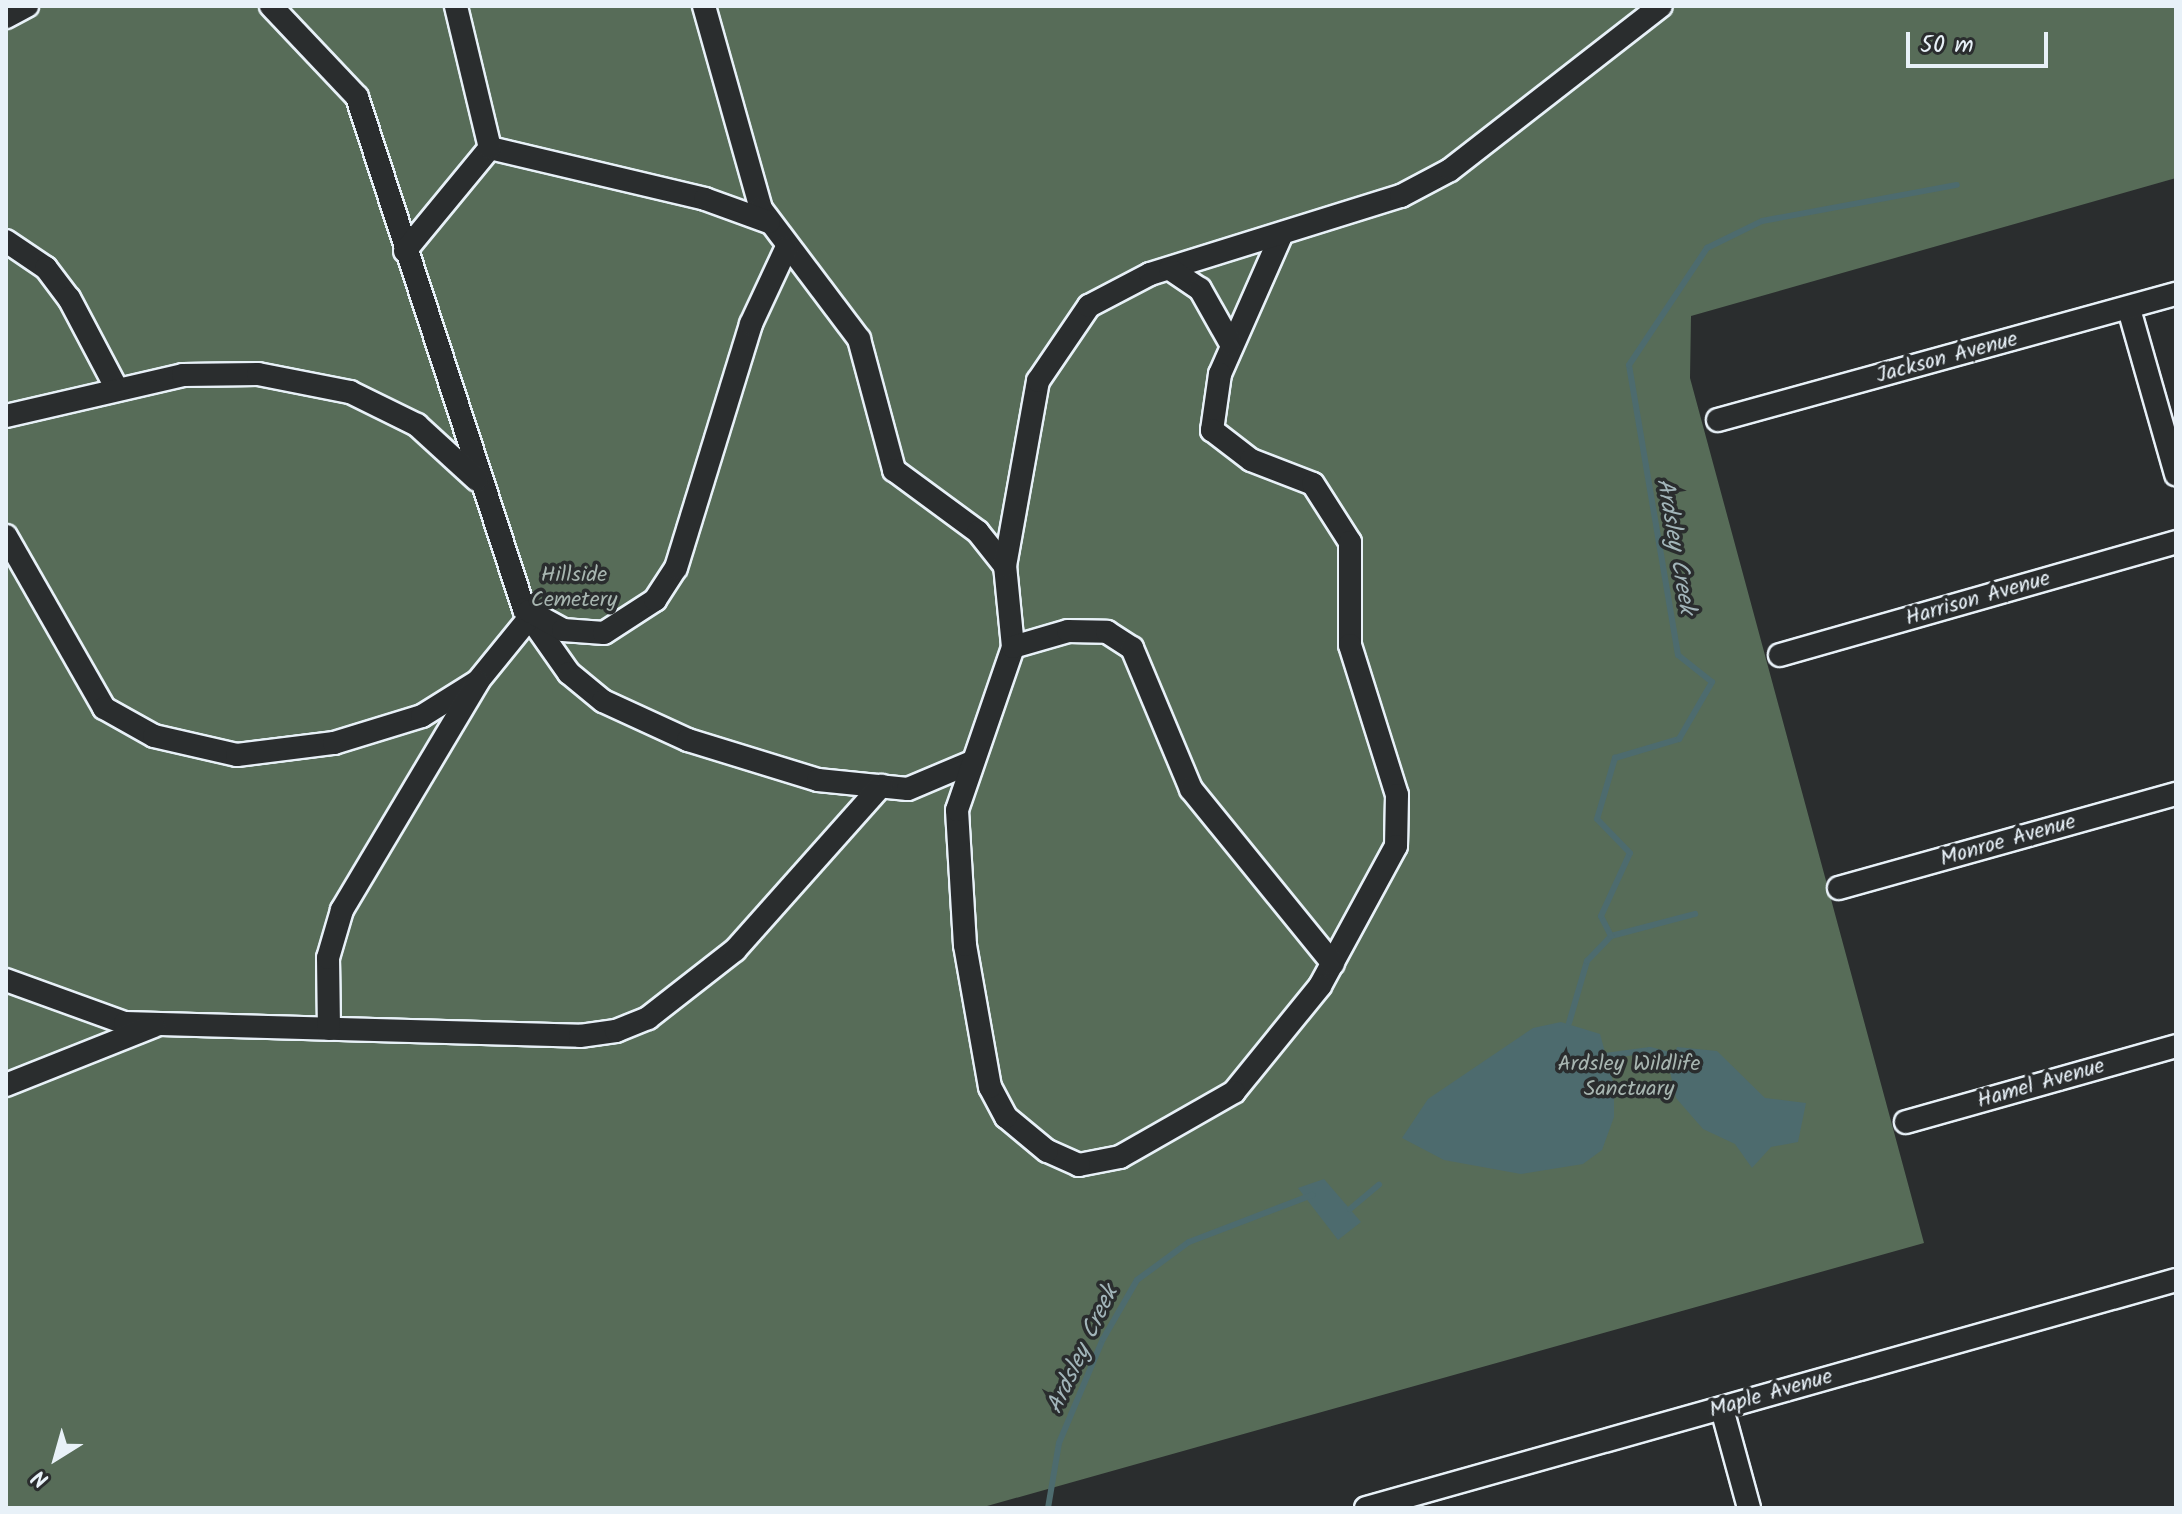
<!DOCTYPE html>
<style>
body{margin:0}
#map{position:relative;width:2182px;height:1514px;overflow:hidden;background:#2a2d2e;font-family:Kalam,sans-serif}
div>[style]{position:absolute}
.green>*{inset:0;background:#576c58}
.water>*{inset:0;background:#4d6b6e}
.stream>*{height:6px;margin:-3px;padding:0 3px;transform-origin:3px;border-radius:3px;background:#4d6b6e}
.roads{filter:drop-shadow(2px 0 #e8f1f8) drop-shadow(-2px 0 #e8f1f8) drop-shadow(0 2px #e8f1f8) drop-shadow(0 -2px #e8f1f8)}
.minor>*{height:22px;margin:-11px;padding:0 11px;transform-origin:11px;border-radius:11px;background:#2a2d2e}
span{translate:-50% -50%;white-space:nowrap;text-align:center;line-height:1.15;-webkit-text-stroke:7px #2a2d2e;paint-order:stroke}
.street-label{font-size:22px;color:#e8f1f8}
.park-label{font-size:22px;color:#a7b5b0}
.water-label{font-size:24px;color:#a2b5ba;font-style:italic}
.frame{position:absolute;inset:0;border:8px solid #e8f1f8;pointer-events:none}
.north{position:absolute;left:16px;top:1418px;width:80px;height:80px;-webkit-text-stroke:6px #2a2d2e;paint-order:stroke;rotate:217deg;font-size:22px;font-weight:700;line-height:32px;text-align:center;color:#e8f1f8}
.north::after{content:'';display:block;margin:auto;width:28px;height:36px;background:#e8f1f8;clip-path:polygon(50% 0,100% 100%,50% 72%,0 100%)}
.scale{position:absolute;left:1906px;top:32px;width:142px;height:36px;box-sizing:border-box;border:4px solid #e8f1f8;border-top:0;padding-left:10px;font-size:24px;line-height:28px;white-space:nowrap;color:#e8f1f8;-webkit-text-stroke:6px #2a2d2e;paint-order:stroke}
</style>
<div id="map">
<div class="green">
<div style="clip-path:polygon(6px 6px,2176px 6px,2176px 178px,1691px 316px,1690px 378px,1924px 1243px,980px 1508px,6px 1508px)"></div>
</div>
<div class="water">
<div style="clip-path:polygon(1561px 1022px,1600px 1034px,1614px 1085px,1614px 1117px,1602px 1150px,1583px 1164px,1521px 1174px,1444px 1160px,1402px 1138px,1428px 1099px,1533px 1028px)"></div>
<div style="clip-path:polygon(1677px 1047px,1717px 1051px,1765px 1098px,1806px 1103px,1798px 1142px,1771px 1147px,1752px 1168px,1735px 1144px,1703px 1129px,1676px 1098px,1669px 1067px)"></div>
<div style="clip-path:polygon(1324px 1179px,1361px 1222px,1338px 1240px,1298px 1188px)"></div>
</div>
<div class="stream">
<div style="left:1611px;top:936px;width:87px;rotate:-14.7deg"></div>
<div style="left:1569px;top:1023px;width:65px;rotate:-73.8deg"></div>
<div style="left:1587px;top:961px;width:35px;rotate:-46deg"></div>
<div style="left:1611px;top:936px;width:22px;rotate:-117deg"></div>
<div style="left:1601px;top:916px;width:69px;rotate:-65.3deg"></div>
<div style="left:1630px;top:853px;width:47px;rotate:-134.1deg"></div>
<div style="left:1597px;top:819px;width:64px;rotate:-73.6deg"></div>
<div style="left:1615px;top:758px;width:67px;rotate:-16.5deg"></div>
<div style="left:1679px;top:739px;width:66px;rotate:-59.9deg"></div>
<div style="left:1712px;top:682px;width:43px;rotate:-141.5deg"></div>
<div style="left:1678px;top:655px;width:294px;rotate:-99.6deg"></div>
<div style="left:1629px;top:365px;width:141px;rotate:-56.3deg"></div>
<div style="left:1707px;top:248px;width:61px;rotate:-26.1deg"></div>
<div style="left:1762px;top:221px;width:198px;rotate:-10.5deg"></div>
<div style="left:1605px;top:1056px;width:45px;rotate:-7.6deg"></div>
<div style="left:1650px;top:1050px;width:25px;rotate:14deg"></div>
<div style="left:1350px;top:1209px;width:38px;rotate:-40deg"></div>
<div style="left:1048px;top:1508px;width:66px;rotate:-80.4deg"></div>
<div style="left:1059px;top:1443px;width:113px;rotate:-67.1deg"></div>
<div style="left:1103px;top:1339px;width:68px;rotate:-60deg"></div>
<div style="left:1137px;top:1280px;width:64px;rotate:-36.2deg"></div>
<div style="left:1189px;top:1242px;width:132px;rotate:-20.9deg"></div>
</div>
<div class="roads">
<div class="minor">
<div style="left:271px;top:6px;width:125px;rotate:46.6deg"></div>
<div style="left:357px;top:97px;width:539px;rotate:71.94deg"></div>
<div style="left:524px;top:609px;width:78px;rotate:54.9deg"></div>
<div style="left:569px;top:673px;width:44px;rotate:39.5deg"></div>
<div style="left:603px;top:701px;width:94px;rotate:24.6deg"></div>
<div style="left:688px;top:740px;width:136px;rotate:17.1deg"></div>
<div style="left:818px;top:780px;width:90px;rotate:5.7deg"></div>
<div style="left:908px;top:789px;width:69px;rotate:-22.9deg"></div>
<div style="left:704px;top:6px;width:211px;rotate:74.3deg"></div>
<div style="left:761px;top:209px;width:163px;rotate:53deg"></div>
<div style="left:859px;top:339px;width:136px;rotate:75deg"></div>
<div style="left:894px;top:470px;width:104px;rotate:36.4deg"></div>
<div style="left:978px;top:532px;width:43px;rotate:51.5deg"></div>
<div style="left:6px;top:17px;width:24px;rotate:-28deg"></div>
<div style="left:490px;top:148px;width:221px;rotate:13.3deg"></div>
<div style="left:705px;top:199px;width:68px;rotate:19.8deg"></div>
<div style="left:1280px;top:238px;width:149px;rotate:113.8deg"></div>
<div style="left:1220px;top:374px;width:57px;rotate:98.1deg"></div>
<div style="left:1212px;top:430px;width:49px;rotate:37.6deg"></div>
<div style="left:1251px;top:460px;width:66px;rotate:21.2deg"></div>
<div style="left:1313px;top:484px;width:69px;rotate:57.5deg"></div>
<div style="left:1350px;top:542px;width:103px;rotate:90deg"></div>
<div style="left:1350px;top:645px;width:157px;rotate:72.6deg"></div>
<div style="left:1397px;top:795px;width:51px;rotate:91.1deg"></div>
<div style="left:1396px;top:846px;width:159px;rotate:118.5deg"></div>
<div style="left:1320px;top:986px;width:136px;rotate:129.1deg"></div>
<div style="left:1234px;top:1092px;width:131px;rotate:150.3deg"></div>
<div style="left:1120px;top:1157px;width:42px;rotate:169deg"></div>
<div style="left:1079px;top:1165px;width:35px;rotate:-156deg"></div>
<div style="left:1047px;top:1151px;width:53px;rotate:-140.3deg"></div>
<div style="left:1006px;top:1117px;width:34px;rotate:-118deg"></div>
<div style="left:990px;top:1087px;width:144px;rotate:-100deg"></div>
<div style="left:965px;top:945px;width:135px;rotate:-93.4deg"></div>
<div style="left:957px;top:810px;width:172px;rotate:-71deg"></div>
<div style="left:1013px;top:647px;width:81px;rotate:-95.6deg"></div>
<div style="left:1005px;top:566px;width:188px;rotate:-79.9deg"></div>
<div style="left:1038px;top:381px;width:91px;rotate:-55.8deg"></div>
<div style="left:1089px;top:306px;width:69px;rotate:-27.7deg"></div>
<div style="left:1150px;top:274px;width:263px;rotate:-17.3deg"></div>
<div style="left:1401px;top:196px;width:55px;rotate:-28deg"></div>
<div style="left:1450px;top:170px;width:267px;rotate:-37.9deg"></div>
<div style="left:6px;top:241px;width:48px;rotate:34deg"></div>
<div style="left:46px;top:268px;width:38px;rotate:53deg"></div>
<div style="left:69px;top:298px;width:103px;rotate:62.2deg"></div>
<div style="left:405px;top:251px;width:134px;rotate:-50.5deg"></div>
<div style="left:490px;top:148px;width:146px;rotate:-103.5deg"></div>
<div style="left:1170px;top:269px;width:36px;rotate:34deg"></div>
<div style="left:1200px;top:289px;width:63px;rotate:60.6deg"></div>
<div style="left:2129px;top:309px;width:172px;rotate:74.1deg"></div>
<div style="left:6px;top:416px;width:182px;rotate:-13deg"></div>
<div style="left:183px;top:375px;width:75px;rotate:-0.8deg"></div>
<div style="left:258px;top:374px;width:94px;rotate:11.1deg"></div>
<div style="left:350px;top:392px;width:75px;rotate:26.2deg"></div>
<div style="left:417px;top:425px;width:81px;rotate:42.5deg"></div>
<div style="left:1718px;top:420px;width:475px;rotate:-15.4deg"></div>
<div style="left:6px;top:536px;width:198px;rotate:60.3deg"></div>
<div style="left:104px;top:708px;width:57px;rotate:29.2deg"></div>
<div style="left:154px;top:736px;width:85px;rotate:12.9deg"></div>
<div style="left:237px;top:755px;width:98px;rotate:-7.1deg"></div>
<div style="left:334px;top:743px;width:92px;rotate:-17.1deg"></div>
<div style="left:422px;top:716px;width:66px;rotate:-32deg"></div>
<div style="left:478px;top:681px;width:82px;rotate:-50.9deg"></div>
<div style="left:529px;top:611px;width:39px;rotate:29deg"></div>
<div style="left:563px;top:630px;width:41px;rotate:4.2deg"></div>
<div style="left:604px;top:633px;width:61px;rotate:-32.9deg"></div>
<div style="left:655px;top:600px;width:38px;rotate:-57deg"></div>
<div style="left:676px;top:568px;width:255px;rotate:-72.9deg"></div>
<div style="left:751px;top:324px;width:83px;rotate:-65deg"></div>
<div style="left:1013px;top:647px;width:57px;rotate:-16.2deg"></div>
<div style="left:1068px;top:631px;width:39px;rotate:1deg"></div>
<div style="left:1107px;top:632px;width:30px;rotate:33deg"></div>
<div style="left:1132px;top:648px;width:153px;rotate:67.3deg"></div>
<div style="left:1191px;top:789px;width:225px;rotate:50.9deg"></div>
<div style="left:1780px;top:655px;width:412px;rotate:-15.9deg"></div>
<div style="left:1839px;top:888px;width:350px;rotate:-15.6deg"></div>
<div style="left:6px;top:980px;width:127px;rotate:19.9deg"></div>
<div style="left:125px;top:1023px;width:455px;rotate:1.6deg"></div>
<div style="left:580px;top:1036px;width:36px;rotate:-8deg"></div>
<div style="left:616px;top:1031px;width:35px;rotate:-22deg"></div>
<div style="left:648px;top:1018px;width:110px;rotate:-38deg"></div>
<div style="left:735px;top:950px;width:220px;rotate:-48.3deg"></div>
<div style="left:329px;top:1029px;width:71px;rotate:-90.8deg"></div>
<div style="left:328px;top:958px;width:50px;rotate:-73.7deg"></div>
<div style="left:342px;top:910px;width:265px;rotate:-59.2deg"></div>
<div style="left:6px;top:1085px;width:159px;rotate:-21.7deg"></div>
<div style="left:1906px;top:1122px;width:280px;rotate:-15.7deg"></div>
<div style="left:1722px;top:1409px;width:103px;rotate:74.7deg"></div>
<div style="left:1366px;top:1508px;width:841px;rotate:-15.72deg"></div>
</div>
</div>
<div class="street-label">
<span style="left:1947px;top:358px;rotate:-15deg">Jackson Avenue</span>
<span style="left:1978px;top:599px;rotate:-16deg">Harrison Avenue</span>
<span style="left:2008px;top:841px;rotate:-16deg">Monroe Avenue</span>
<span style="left:2041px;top:1084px;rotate:-16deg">Hamel Avenue</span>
<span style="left:1771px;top:1394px;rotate:-16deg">Maple Avenue</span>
</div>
<div class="park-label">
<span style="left:574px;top:588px">Hillside<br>Cemetery</span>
<span style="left:1629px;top:1077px">Ardsley Wildlife<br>Sanctuary</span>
</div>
<div class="water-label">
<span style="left:1675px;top:546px;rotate:80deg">Ardsley Creek</span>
<span style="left:1083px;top:1350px;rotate:-65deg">Ardsley Creek</span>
</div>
<div class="frame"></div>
<div class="north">N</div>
<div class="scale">50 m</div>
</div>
